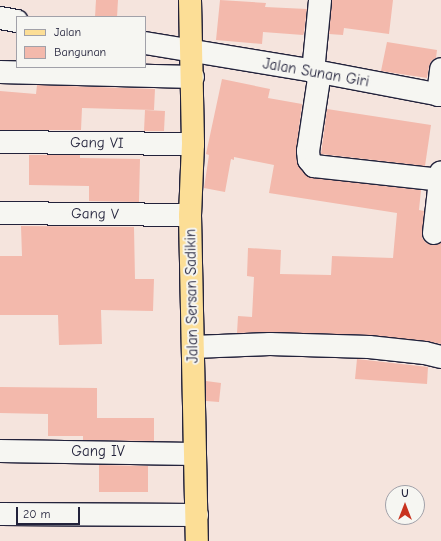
<!DOCTYPE html>
<style>
body{margin:0}
#map{position:relative;width:441px;height:541px;overflow:hidden;background:#f5e4dd;font-family:"Comic Neue",sans-serif}
div>[style]{position:absolute}
.building>*{inset:0;background:#f3b9ac}
.roads{filter:drop-shadow(1px 0 #22223b) drop-shadow(-1px 0 #22223b) drop-shadow(0 1px #22223b) drop-shadow(0 -1px #22223b)}
.minor>*{height:22px;margin:-11px;padding:0 11px;transform-origin:11px;border-radius:11px;background:#f6f6f2}
.major>*{height:22px;margin:-11px;padding:0 11px;transform-origin:11px;border-radius:11px;background:#fcde96}
span{translate:-50% -50%;white-space:nowrap;text-align:center;line-height:1.15;-webkit-text-stroke:4px #f6f6f2;paint-order:stroke}
.street-label{font-size:15px;color:#22223b}
.legend{position:absolute;left:16px;top:16px;width:130px;height:52px;box-sizing:border-box;background:#f6f6f2;border:1px solid #a1a1a9;margin:0;padding:5px 7px;list-style:none;font-size:12px;color:#22223b}
.legend li{display:flex;align-items:center;gap:8px;height:20px}
.legend b{width:20px;border:1px solid #a1a1a9}
.north{position:absolute;left:385px;top:485px;width:40px;height:40px;box-sizing:border-box;background:#f6f6f2;border:1px solid #a1a1a9;border-radius:50%;rotate:0deg;font-size:11px;font-weight:700;line-height:16px;text-align:center;color:#22223b}
.north::after{content:'';display:block;margin:auto;width:14px;height:18px;background:#c8321e;clip-path:polygon(50% 0,100% 100%,50% 72%,0 100%)}
.scale{position:absolute;left:16px;top:507px;width:64px;height:18px;box-sizing:border-box;border:2px solid #22223b;border-top:0;padding-left:5px;font-size:12px;line-height:14px;white-space:nowrap;color:#22223b;-webkit-text-stroke:3px #f6f6f2;paint-order:stroke}
</style>
<div id="map">
<div class="building">
<div style="clip-path:polygon(96px 0,118px 0,117px 17px,95px 17px)"></div>
<div style="clip-path:polygon(220px 0,266px 3px,265px 7px,307px 9px,304px 33px,303px 35px,263px 32px,262px 44px,216px 40px)"></div>
<div style="clip-path:polygon(332px 0,393px 0,389px 34px,344px 28px,343px 35px,329px 34px)"></div>
<div style="clip-path:polygon(387px 42px,437px 50px,436px 58px,431px 61px,429px 67px,427px 78px,381px 71px)"></div>
<div style="clip-path:polygon(222px 79px,270px 89px,268px 98px,302px 104px,296px 152px,297px 162px,305px 174px,313px 178px,421px 190px,419px 210px,424px 211px,422px 238px,426px 243px,432px 245px,441px 243px,441px 344px,426px 341px,369px 335px,270px 332px,237px 333px,238px 316px,252px 317px,254px 277px,247px 276px,248px 248px,281px 250px,280px 274px,331px 275px,332px 256px,393px 258px,397px 213px,269px 193px,274px 165px,234px 157px,234px 160px,231px 159px,225px 192px,204px 188px,209px 155px,206px 154px)"></div>
<div style="clip-path:polygon(37px 85px,155px 89px,154px 110px,82px 108px,81px 130px,0 130px,0 91px,36px 94px)"></div>
<div style="clip-path:polygon(327px 109px,431px 125px,425px 166px,321px 154px)"></div>
<div style="clip-path:polygon(145px 110px,165px 111px,164px 131px,144px 131px)"></div>
<div style="clip-path:polygon(29px 155px,80px 155px,80px 158px,140px 159px,139px 202px,89px 201px,89px 186px,29px 185px)"></div>
<div style="clip-path:polygon(21px 226px,134px 227px,135px 279px,154px 279px,153px 311px,101px 310px,102px 344px,59px 345px,58px 315px,0 315px,0 256px,22px 256px)"></div>
<div style="clip-path:polygon(357px 359px,428px 367px,427px 384px,355px 379px)"></div>
<div style="clip-path:polygon(206px 381px,221px 383px,219px 402px,206px 401px)"></div>
<div style="clip-path:polygon(0 387px,97px 388px,97px 418px,154px 418px,154px 441px,83px 440px,83px 436px,48px 436px,48px 414px,0 413px)"></div>
<div style="clip-path:polygon(99px 465px,148px 466px,148px 492px,99px 492px)"></div>
</div>
<div class="roads">
<div class="minor">
<div style="left:0;top:18px;width:17px;rotate:10deg"></div>
<div style="left:145px;top:43px;width:177px;rotate:9.4deg"></div>
<div style="left:320px;top:72px;width:123px;rotate:10.8deg"></div>
<div style="left:0;top:72px;width:193px;rotate:1.5deg"></div>
<div style="left:313px;top:72px;width:72px;rotate:-84.4deg"></div>
<div style="left:320px;top:72px;width:80px;rotate:98.6deg"></div>
<div style="left:308px;top:151px;width:9px;rotate:84deg"></div>
<div style="left:309px;top:160px;width:8px;rotate:50deg"></div>
<div style="left:314px;top:166px;width:127px;rotate:6.3deg"></div>
<div style="left:438px;top:95px;width:26px;rotate:-83deg"></div>
<div style="left:0;top:142px;width:193px;rotate:0.6deg"></div>
<div style="left:0;top:213px;width:190px;rotate:0.6deg"></div>
<div style="left:434px;top:233px;width:61px;rotate:-83.5deg"></div>
<div style="left:193px;top:347px;width:77px;rotate:-2.2deg"></div>
<div style="left:270px;top:344px;width:99px;rotate:1.7deg"></div>
<div style="left:369px;top:347px;width:56px;rotate:6.1deg"></div>
<div style="left:425px;top:353px;width:16px;rotate:14deg"></div>
<div style="left:0;top:451px;width:195px;rotate:0.9deg"></div>
<div style="left:0;top:514px;width:197px;rotate:0.3deg"></div>
</div>
<div class="major">
<div style="left:190px;top:0;width:144px;rotate:88.8deg"></div>
<div style="left:193px;top:144px;width:71px;rotate:92.4deg"></div>
<div style="left:190px;top:215px;width:326px;rotate:88.8deg"></div>
</div>
</div>
<div class="street-label">
<span style="left:316px;top:73px;rotate:10deg">Jalan Sunan Giri</span>
<span style="left:97px;top:143px;rotate:1deg">Gang VI</span>
<span style="left:95px;top:214px;rotate:1deg">Gang V</span>
<span style="left:192px;top:296px;rotate:-91deg">Jalan Sersan Sadikin</span>
<span style="left:98px;top:452px">Gang IV</span>
</div>
<ul class="legend">
<li><b style="height:5px;background:#fcde96"></b>Jalan</li>
<li><b style="height:11px;background:#f3b9ac"></b>Bangunan</li>
</ul>
<div class="north">U</div>
<div class="scale">20 m</div>
</div>
